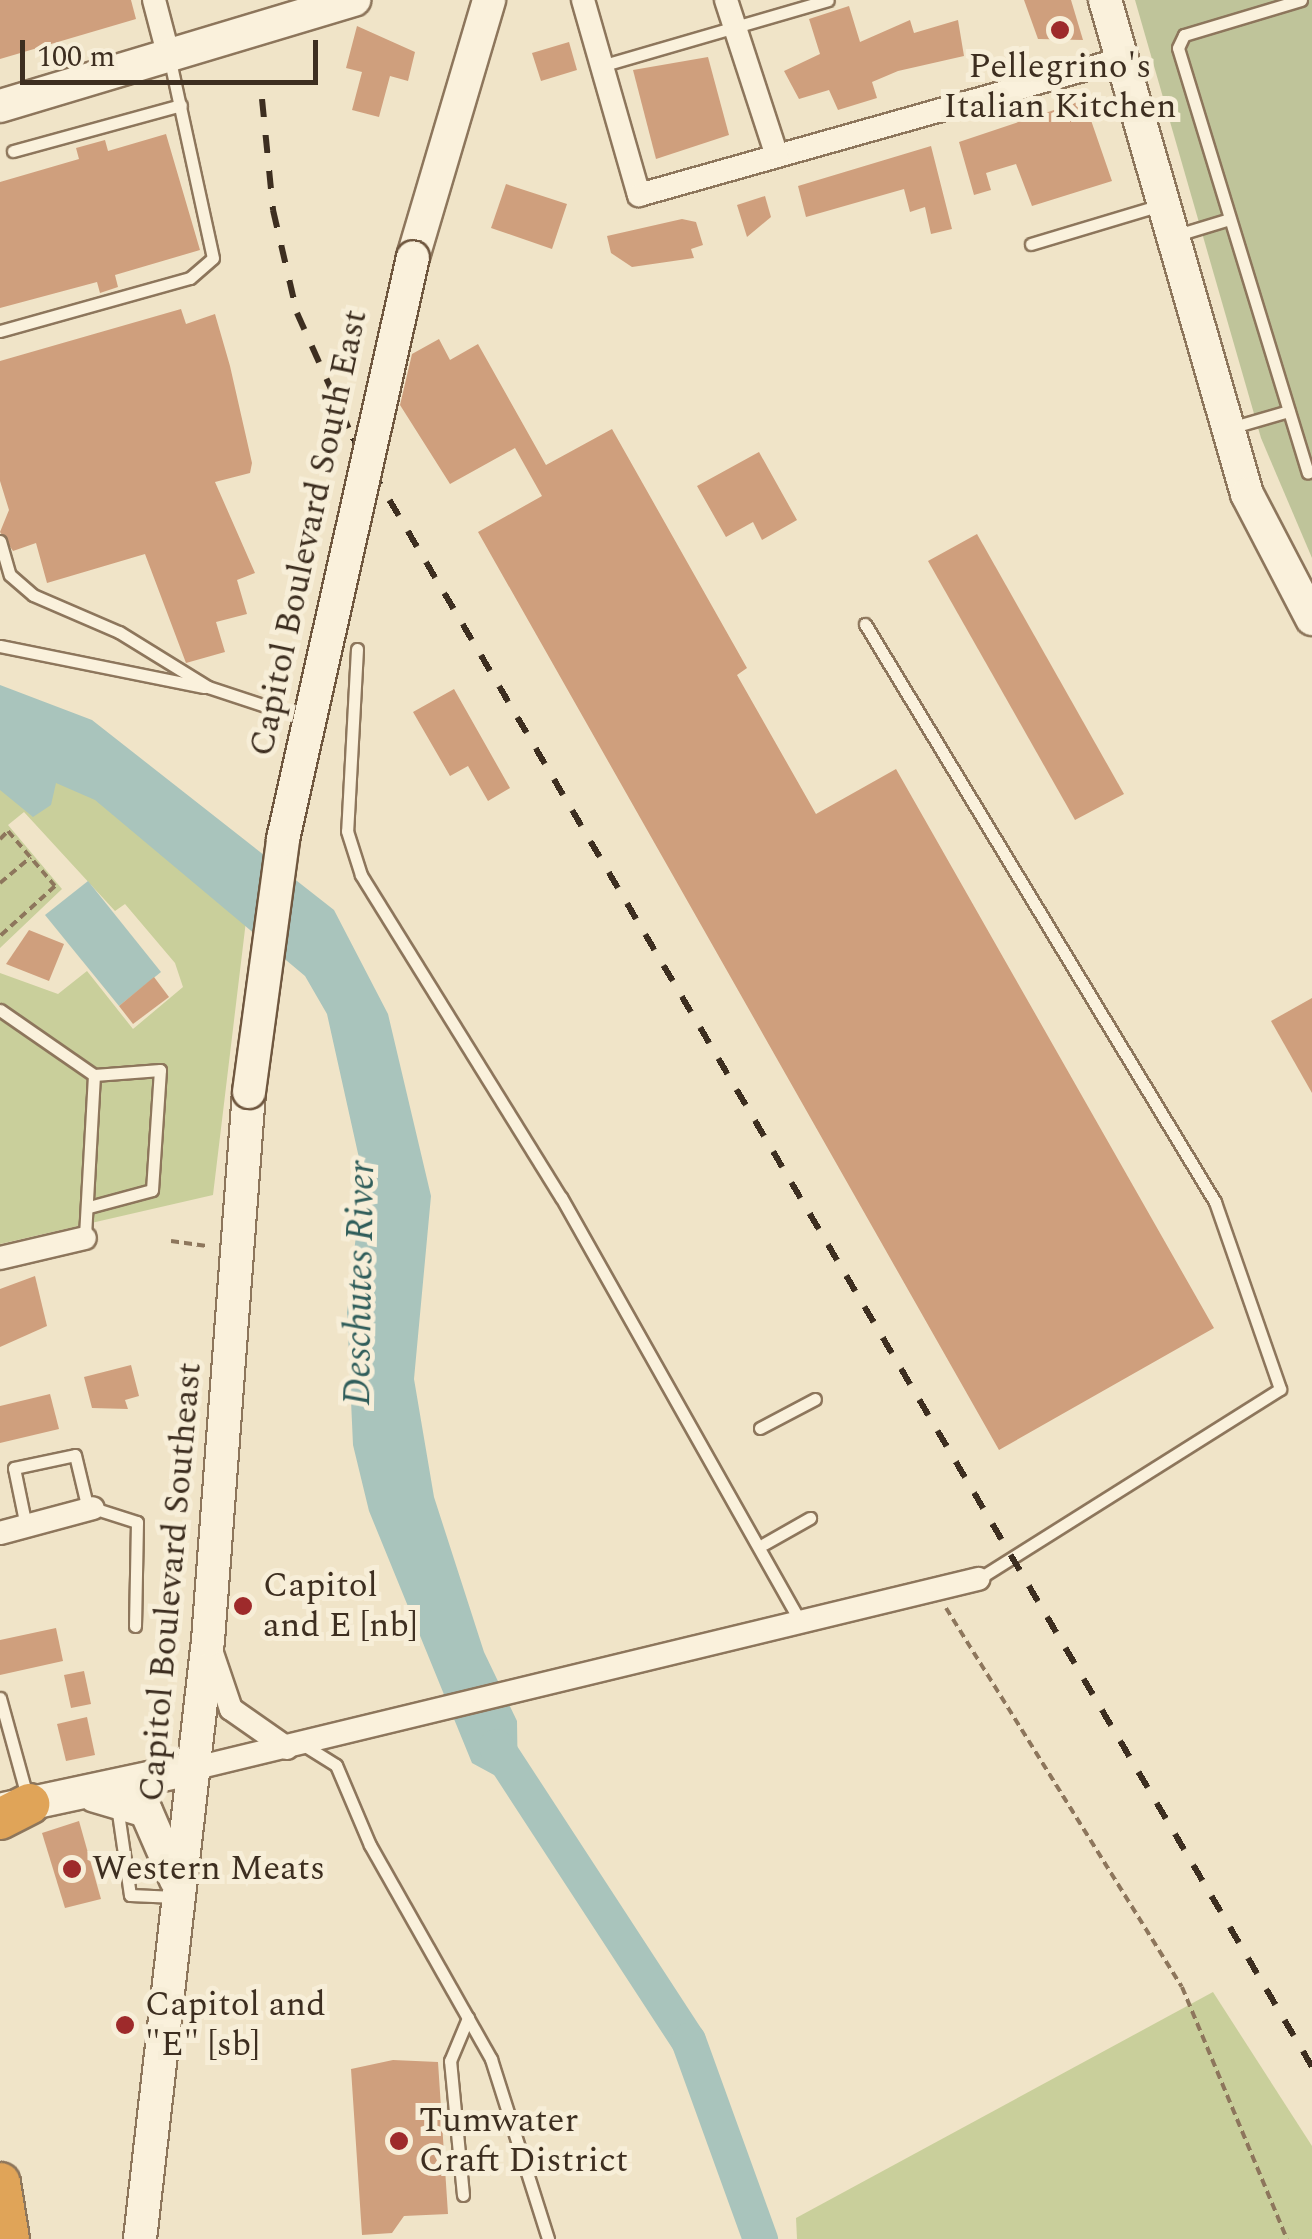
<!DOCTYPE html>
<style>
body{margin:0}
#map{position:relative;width:1312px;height:2239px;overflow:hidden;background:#f0e4c8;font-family:Spectral,serif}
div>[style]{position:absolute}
.green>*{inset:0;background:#c9cf9b}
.cemetery>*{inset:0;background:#bfc49a}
.water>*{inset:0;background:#a9c4bc}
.river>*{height:35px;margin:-17.5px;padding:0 17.5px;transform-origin:17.5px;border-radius:17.5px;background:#a9c4bc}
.building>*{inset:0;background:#cf9f7d}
.path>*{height:4px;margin-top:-2px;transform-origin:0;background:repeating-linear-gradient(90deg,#8d765c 0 8px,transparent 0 13px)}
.roads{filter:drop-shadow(2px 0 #8d765c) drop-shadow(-2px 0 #8d765c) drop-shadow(0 2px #8d765c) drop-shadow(0 -2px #8d765c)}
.service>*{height:11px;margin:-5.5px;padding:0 5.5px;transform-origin:5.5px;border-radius:5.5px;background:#faf1dc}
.minor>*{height:22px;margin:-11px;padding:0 11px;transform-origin:11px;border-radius:11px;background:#faf1dc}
.secondary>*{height:32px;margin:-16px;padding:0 16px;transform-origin:16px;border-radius:16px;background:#faf1dc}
.motorway>*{height:40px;margin:-20px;padding:0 20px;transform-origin:20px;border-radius:20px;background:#e0a458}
.rail>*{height:6px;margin-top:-3px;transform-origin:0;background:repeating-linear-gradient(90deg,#3d2e20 0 18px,transparent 0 36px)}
.bridges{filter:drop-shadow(2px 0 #6f573f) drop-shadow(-2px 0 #6f573f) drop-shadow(0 2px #6f573f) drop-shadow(0 -2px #6f573f)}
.secondary-bridge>*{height:32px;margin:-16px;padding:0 16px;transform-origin:16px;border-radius:16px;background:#faf1dc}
.dots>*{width:28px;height:28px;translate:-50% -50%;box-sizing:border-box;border:5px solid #f7eed8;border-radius:50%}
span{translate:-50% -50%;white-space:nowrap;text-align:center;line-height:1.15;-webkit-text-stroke:10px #f7eed8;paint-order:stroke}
.poi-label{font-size:35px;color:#3d2e20}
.left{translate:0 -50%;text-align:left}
.street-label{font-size:35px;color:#3d2e20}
.water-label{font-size:38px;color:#2f5d5a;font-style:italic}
.scale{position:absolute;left:20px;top:40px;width:298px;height:45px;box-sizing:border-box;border:5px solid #3d2e20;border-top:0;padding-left:12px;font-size:30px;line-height:35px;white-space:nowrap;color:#3d2e20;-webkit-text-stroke:8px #f7eed8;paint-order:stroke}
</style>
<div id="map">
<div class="green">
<div style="clip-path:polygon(0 738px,249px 896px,213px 1195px,0 1244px,0 973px,58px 994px,87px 971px,133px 1029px,183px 987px,175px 963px,125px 904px,115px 911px,24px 812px,8px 825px,62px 889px,0 948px)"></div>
<div style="clip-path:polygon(1213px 1992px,1312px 2146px,1312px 2239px,797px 2239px,796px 2218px)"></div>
</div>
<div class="cemetery">
<div style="clip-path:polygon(1135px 0,1312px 0,1312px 558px,1261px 438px)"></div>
</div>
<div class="water">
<div style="clip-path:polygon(0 685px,92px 720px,334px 910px,388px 1014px,431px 1196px,414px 1379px,434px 1497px,484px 1652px,517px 1721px,518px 1788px,472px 1763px,369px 1511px,353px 1445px,347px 1312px,363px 1176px,327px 1014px,305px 976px,95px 800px,56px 783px,51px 805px,33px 817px,0 790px)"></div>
<div style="clip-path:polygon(88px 881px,161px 972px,119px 1006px,45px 915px)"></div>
</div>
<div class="river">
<div style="left:496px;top:1746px;width:351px;rotate:56.9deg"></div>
<div style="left:688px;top:2040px;width:212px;rotate:70.1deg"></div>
</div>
<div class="building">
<div style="clip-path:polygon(0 0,131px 0,136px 19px,0 59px)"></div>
<div style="clip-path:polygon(1024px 0,1071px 0,1083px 40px,1038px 39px)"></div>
<div style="clip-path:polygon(849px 6px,860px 42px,910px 20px,914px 33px,958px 20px,964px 56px,898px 71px,872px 82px,877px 98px,838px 110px,829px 90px,799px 99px,784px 71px,820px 54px,809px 19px)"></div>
<div style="clip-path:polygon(357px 26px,415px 52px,408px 81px,390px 76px,379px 117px,352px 110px,362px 72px,346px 68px)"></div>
<div style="clip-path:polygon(569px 42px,577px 70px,541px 81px,532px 53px)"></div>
<div style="clip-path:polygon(708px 57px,729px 135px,656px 159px,633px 70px)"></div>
<div style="clip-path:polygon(1084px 100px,1112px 181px,1032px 206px,1016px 164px,986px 173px,991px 190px,974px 195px,959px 142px)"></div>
<div style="clip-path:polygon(166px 134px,200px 250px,115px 275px,118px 287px,100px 293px,97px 282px,0 308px,0 182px,79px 159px,76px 148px,105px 140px,108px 151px)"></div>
<div style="clip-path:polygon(931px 146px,952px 229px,931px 234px,925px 207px,910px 212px,904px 189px,806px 217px,798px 186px)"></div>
<div style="clip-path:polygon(506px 184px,567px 204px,552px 249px,491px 228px)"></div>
<div style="clip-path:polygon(765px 196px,771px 217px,747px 237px,737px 205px)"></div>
<div style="clip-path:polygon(682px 219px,696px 222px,703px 245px,691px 249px,694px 258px,632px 267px,611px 253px,607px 236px)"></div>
<div style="clip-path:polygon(181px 309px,186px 324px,215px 314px,230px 366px,252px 463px,250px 473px,215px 482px,255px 573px,237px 580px,247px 614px,216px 622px,225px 652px,186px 663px,145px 554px,47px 583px,36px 543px,13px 551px,0 532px,9px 510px,0 481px,0 361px)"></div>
<div style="clip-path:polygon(439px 339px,450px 360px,478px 344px,546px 465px,612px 429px,747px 668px,737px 675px,816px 814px,896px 769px,1214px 1328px,999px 1450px,478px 532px,542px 496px,515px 448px,450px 484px,400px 405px,412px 354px)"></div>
<div style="clip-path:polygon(759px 452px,797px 520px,762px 540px,753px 522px,726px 537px,697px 486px)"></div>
<div style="clip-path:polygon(977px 534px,1124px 794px,1075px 820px,928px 561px)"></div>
<div style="clip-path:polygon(454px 689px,510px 788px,488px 801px,468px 766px,450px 776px,413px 712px)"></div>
<div style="clip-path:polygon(29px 930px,64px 944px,49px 981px,6px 964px)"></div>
<div style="clip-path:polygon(154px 977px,169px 997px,133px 1024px,119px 1006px)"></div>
<div style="clip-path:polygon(1312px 998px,1312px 1093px,1271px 1021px)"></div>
<div style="clip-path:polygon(35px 1276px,47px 1326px,0 1347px,0 1289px)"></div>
<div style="clip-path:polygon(131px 1365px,139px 1396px,125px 1400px,128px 1409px,92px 1408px,84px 1377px)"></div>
<div style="clip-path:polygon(50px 1394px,59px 1429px,0 1443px,0 1406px)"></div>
<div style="clip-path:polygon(56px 1628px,63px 1661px,0 1675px,0 1640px)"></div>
<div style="clip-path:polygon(84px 1671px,91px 1704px,71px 1708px,64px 1675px)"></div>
<div style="clip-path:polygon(87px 1717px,95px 1755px,66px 1761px,57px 1724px)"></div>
<div style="clip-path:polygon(79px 1821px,101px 1899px,65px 1908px,42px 1833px)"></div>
<div style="clip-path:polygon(393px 2060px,438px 2062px,448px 2214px,404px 2216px,392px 2233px,362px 2235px,351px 2069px)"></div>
</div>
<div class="path">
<div style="left:0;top:839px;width:11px;rotate:-45deg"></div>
<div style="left:8px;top:831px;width:72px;rotate:49.5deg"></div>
<div style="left:55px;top:886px;width:74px;rotate:137.7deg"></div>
<div style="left:0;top:883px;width:40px;rotate:-40deg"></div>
<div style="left:171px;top:1241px;width:36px;rotate:8deg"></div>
<div style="left:946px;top:1608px;width:446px;rotate:58.1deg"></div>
<div style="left:1182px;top:1987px;width:273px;rotate:67.4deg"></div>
</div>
<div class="roads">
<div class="service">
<div style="left:1301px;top:0;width:122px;rotate:163.3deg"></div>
<div style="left:1184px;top:35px;width:14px;rotate:115deg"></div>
<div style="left:1178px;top:48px;width:444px;rotate:73deg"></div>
<div style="left:601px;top:66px;width:236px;rotate:-16.2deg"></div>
<div style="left:13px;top:151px;width:174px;rotate:-15.3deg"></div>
<div style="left:1177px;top:235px;width:55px;rotate:-16.8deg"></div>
<div style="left:1031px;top:244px;width:136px;rotate:-16.7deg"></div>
<div style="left:0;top:331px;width:197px;rotate:-15.6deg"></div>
<div style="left:190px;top:278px;width:30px;rotate:-41deg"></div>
<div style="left:213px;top:258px;width:206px;rotate:-102.3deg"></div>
<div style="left:1230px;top:428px;width:61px;rotate:-16.1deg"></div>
<div style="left:0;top:541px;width:35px;rotate:74deg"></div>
<div style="left:10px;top:575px;width:30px;rotate:41deg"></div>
<div style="left:33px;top:595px;width:94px;rotate:23.3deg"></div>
<div style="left:119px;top:632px;width:105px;rotate:31.7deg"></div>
<div style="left:208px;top:687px;width:67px;rotate:18.2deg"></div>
<div style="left:865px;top:624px;width:676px;rotate:58.8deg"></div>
<div style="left:1215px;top:1202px;width:198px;rotate:70.8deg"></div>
<div style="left:1280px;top:1389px;width:357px;rotate:147.8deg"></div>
<div style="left:0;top:646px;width:208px;rotate:11.4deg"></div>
<div style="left:357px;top:649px;width:182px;rotate:93.1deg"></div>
<div style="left:347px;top:831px;width:46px;rotate:72.3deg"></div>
<div style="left:361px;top:875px;width:379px;rotate:58.2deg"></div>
<div style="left:561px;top:1197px;width:489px;rotate:60.6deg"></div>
<div style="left:0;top:1010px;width:114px;rotate:34.7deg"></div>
<div style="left:94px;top:1075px;width:163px;rotate:93.2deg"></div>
<div style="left:89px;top:1207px;width:65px;rotate:-15.1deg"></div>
<div style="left:152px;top:1190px;width:120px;rotate:-86.2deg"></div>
<div style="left:160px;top:1070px;width:66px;rotate:175.7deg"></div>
<div style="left:760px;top:1428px;width:62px;rotate:-27.8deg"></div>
<div style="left:93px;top:1508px;width:46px;rotate:17.7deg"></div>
<div style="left:137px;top:1522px;width:104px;rotate:91.1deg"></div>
<div style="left:26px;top:1526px;width:59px;rotate:-101.7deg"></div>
<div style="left:14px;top:1468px;width:62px;rotate:-12deg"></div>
<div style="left:75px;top:1455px;width:56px;rotate:76.5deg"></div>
<div style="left:764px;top:1544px;width:53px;rotate:-29.5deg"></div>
<div style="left:0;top:1698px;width:106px;rotate:74.6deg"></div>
<div style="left:307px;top:1747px;width:34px;rotate:32deg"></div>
<div style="left:336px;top:1765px;width:87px;rotate:67deg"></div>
<div style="left:370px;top:1845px;width:246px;rotate:60.5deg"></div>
<div style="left:491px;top:2059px;width:189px;rotate:72.4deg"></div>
<div style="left:117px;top:1806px;width:90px;rotate:81.7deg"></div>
<div style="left:130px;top:1895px;width:46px;rotate:2.5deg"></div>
<div style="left:463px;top:2195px;width:135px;rotate:-95.5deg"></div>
<div style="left:450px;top:2061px;width:47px;rotate:-67.3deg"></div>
</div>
<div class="minor">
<div style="left:154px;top:0;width:59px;rotate:75.3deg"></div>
<div style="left:583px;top:0;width:203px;rotate:74deg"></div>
<div style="left:639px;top:195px;width:502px;rotate:-15.73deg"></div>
<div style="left:726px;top:0;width:164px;rotate:71.9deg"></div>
<div style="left:0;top:1258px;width:87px;rotate:-13.2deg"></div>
<div style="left:0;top:1533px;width:96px;rotate:-15deg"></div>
<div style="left:212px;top:1653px;width:59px;rotate:71.3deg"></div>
<div style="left:231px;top:1709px;width:68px;rotate:34.9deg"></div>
<div style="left:196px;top:1768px;width:805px;rotate:-13.59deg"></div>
</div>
<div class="secondary">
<div style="left:1105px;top:0;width:514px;rotate:73.96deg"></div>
<div style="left:1247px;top:494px;width:141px;rotate:62.5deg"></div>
<div style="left:0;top:106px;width:370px;rotate:-16.7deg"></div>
<div style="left:413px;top:257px;width:268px;rotate:-73.5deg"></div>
<div style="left:95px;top:1796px;width:53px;rotate:16.4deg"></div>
<div style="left:146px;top:1811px;width:75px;rotate:66.5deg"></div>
<div style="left:4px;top:1809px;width:196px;rotate:-12.1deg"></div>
<div style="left:140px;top:2239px;width:603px;rotate:-83.52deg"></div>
<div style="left:208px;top:1640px;width:550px;rotate:-85.72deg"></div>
</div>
<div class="motorway">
<div style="left:0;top:1819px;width:33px;rotate:-27deg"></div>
<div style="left:0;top:2183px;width:57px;rotate:80.9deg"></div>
</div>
</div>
<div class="rail">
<div style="left:262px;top:99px;width:112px;rotate:84.3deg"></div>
<div style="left:273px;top:210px;width:106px;rotate:76.9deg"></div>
<div style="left:297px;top:313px;width:137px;rotate:65.9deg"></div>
<div style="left:353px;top:438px;width:1890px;rotate:59.51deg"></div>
</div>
<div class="bridges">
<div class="secondary-bridge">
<div style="left:249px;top:1092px;width:255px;rotate:-82.3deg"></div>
<div style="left:283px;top:839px;width:596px;rotate:-77.41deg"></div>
</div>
</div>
<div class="dots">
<div style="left:1060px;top:30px;background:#9e2a2b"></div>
<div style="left:243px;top:1606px;background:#9e2a2b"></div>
<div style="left:72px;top:1869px;background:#9e2a2b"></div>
<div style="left:125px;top:2025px;background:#9e2a2b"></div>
<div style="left:399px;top:2141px;background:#9e2a2b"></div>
</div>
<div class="poi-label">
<span style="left:1060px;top:87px">Pellegrino's<br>Italian Kitchen</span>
<span class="left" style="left:263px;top:1606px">Capitol<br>and E [nb]</span>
<span class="left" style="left:92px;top:1869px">Western Meats</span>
<span class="left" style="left:145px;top:2025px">Capitol and<br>"E" [sb]</span>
<span class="left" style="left:419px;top:2141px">Tumwater<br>Craft District</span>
</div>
<div class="street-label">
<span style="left:309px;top:533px;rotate:-78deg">Capitol Boulevard South East</span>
<span style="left:171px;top:1582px;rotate:-85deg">Capitol Boulevard Southeast</span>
</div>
<div class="water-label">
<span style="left:361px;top:1283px;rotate:-89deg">Deschutes River</span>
</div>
<div class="scale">100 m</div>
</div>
